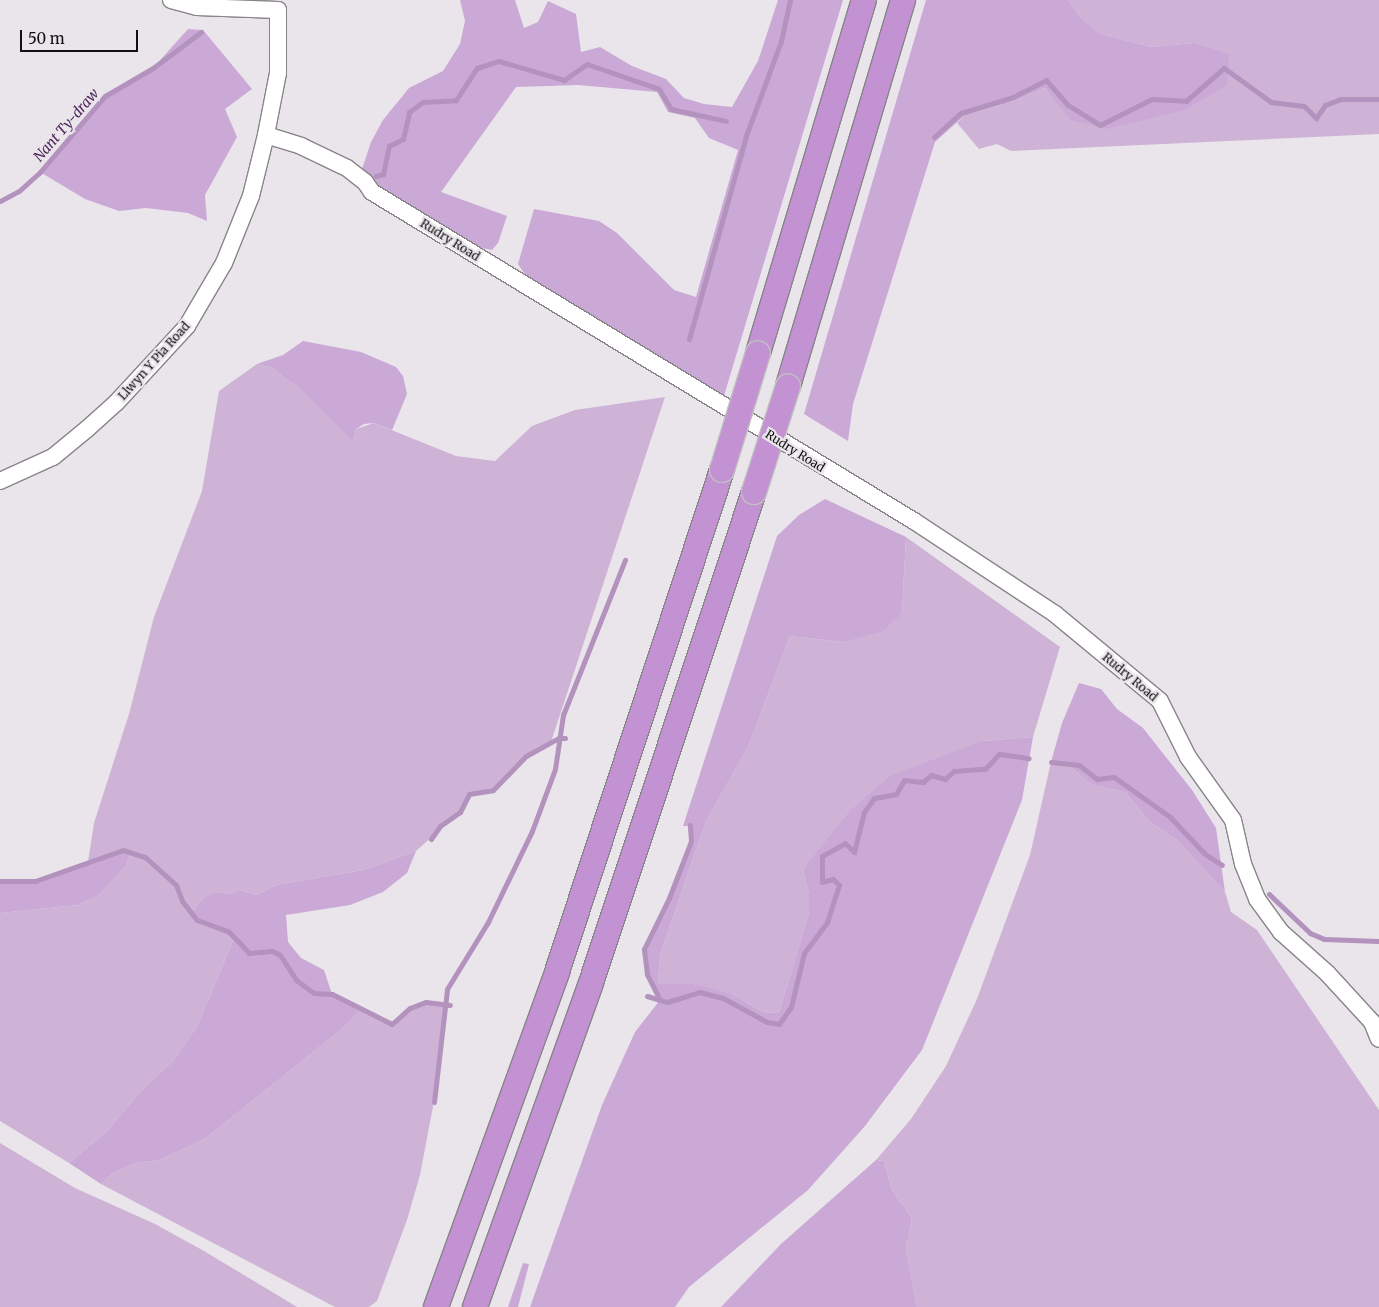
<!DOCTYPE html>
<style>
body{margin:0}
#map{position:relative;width:1379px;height:1307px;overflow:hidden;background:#e9e5ea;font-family:Merriweather,serif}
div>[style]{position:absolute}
.green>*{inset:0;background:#ceb3d7}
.forest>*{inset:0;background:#cba9d6}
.stream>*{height:5px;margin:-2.5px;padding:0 2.5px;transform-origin:2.5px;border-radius:2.5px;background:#b392be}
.roads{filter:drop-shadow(1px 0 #888489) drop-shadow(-1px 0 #888489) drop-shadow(0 1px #888489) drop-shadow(0 -1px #888489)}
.tertiary>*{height:16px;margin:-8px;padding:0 8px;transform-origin:8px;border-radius:8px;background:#fff}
.motorway>*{height:24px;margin:-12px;padding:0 12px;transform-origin:12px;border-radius:12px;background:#c392d3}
.bridges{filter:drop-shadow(1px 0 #c1c1c1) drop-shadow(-1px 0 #c1c1c1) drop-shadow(0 1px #c1c1c1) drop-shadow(0 -1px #c1c1c1)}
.motorway-bridge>*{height:24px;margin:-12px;padding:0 12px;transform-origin:12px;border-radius:12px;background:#c392d3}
span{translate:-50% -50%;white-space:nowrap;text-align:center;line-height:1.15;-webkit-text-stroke:4.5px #e9e5ea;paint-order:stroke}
.street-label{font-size:12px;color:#111012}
.water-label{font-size:14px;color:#4f255c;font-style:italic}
.scale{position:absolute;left:20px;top:30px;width:118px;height:22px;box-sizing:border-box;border:2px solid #111012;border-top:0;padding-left:6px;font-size:15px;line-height:18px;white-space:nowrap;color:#111012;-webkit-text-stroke:4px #e9e5ea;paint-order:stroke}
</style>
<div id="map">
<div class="green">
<div style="clip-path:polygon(1068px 0,1379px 0,1379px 134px,1011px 151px,997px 144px,979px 149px,957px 123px,965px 115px,1009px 103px,1045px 88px,1051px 95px,1193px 43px,1152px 47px,1101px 34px,1080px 17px)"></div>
<div style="clip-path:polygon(257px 364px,272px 368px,302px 391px,353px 442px,356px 429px,374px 423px,456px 456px,495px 461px,532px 426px,575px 410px,665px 397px,551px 742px,526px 756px,493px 790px,469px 794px,460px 812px,416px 851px,363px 870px,276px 885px,257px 895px,239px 890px,231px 894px,216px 892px,192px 914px,197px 920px,228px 931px,234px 938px,198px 1025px,174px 1060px,143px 1089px,105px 1133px,69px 1163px,0 1121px,0 913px,78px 905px,99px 895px,125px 867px,130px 853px,101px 856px,88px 862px,94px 823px,129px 714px,154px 617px,202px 491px,219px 391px)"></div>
<div style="clip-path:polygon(906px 537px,1060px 647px,1033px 737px,982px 741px,803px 869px,809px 894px,809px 913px,779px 1013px,763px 1012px,732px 994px,658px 984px,660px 955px,706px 821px,748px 747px,790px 636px,844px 642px,902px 613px)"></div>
<div style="clip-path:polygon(1051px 762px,1067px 764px,1092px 785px,1125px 792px,1151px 823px,1177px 840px,1225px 892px,1231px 912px,1257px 930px,1379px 1110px,1379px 1307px,917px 1307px,906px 1249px,912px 1218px,892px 1190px,884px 1161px,876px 1160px,911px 1119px,946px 1066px,977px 999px,1030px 855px)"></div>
<div style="clip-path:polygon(426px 1002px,444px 1004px,439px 1075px,420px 1175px,407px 1220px,377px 1301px,369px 1307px,335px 1307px,101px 1184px,113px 1173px,135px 1163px,160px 1160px,206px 1138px,343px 1028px,360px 1010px,392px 1024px,410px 1008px)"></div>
<div style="clip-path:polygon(0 1143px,75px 1188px,155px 1224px,204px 1251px,297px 1307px,0 1307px)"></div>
</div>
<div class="forest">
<div style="clip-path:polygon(460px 0,515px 0,524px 28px,538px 22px,548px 1px,576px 14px,581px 52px,600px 47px,632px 66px,666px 79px,684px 98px,704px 104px,732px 107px,758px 61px,778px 0,843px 0,723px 399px,529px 280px,518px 264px,534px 209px,599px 221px,617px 233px,674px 290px,696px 297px,738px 150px,709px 138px,695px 118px,668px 112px,657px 92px,578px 85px,516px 87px,441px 192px,507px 216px,498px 243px,492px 250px,473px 246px,383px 192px,361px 172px,371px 142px,383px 120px,409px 88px,443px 71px,460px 44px,465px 21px)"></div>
<div style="clip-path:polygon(926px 0,1068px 0,1080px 17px,1101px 34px,1152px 47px,1193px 43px,1229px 54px,1227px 85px,1185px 110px,1106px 129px,1070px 120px,1045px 88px,1009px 103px,965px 115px,935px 142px,853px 404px,848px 441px,804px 414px)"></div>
<div style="clip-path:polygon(188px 29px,203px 30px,252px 89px,225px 109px,237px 137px,205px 195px,207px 221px,188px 213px,146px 208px,119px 211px,85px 199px,40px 172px,105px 96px,153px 68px)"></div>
<div style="clip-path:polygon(303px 341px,361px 352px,396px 367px,403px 376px,407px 394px,392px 430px,374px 423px,364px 424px,356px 429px,353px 442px,302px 391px,272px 368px,257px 364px,283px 355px)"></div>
<div style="clip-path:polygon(825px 499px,906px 537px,902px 613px,883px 631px,844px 642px,790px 636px,748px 747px,706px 821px,660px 955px,658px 984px,693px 984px,732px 994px,763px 1012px,779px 1013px,809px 913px,809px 894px,803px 869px,850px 811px,890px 776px,982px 741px,1033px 737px,1022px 800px,922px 1050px,865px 1126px,808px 1190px,689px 1287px,675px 1307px,530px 1307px,602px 1105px,635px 1032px,660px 1000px,647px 974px,644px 949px,669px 898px,691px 841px,690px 826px,683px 826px,777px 536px,799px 515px)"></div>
<div style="clip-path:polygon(1079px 683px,1101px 689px,1117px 709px,1143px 728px,1192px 790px,1216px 828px,1225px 892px,1177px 840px,1151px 823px,1125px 792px,1092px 785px,1067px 764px,1051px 762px,1062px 723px)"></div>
<div style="clip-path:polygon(123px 850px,130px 853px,125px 867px,99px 895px,78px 905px,0 913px,0 881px,35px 881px)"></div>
<div style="clip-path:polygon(416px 851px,407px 873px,383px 892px,350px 905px,286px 915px,288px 942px,301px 958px,324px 970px,332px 994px,360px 1010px,343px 1028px,206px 1138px,160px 1160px,135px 1163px,113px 1173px,101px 1184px,69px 1163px,105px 1133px,143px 1089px,174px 1060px,198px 1025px,234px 938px,228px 931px,197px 920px,192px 914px,204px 898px,216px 892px,231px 894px,239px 890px,257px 895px,276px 885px,363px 870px)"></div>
<div style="clip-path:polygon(876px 1160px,884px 1161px,892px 1190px,912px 1218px,906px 1249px,917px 1307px,721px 1307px,781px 1244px)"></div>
<div style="clip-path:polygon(523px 1263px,529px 1264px,518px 1307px,508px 1307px)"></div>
</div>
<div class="stream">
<div style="left:934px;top:137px;width:36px;rotate:-42deg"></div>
<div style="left:961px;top:113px;width:54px;rotate:-17.1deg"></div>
<div style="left:1013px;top:97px;width:37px;rotate:-27deg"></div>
<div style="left:1046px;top:80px;width:33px;rotate:49deg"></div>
<div style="left:1068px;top:105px;width:38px;rotate:32deg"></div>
<div style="left:1100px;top:125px;width:58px;rotate:-26.6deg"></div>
<div style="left:1152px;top:99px;width:34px;rotate:3deg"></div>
<div style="left:1186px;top:101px;width:50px;rotate:-41deg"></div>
<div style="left:1224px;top:68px;width:58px;rotate:35.9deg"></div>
<div style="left:1271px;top:102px;width:33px;rotate:7deg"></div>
<div style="left:1304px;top:106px;width:17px;rotate:45deg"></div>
<div style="left:1316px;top:118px;width:16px;rotate:-55deg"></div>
<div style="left:1325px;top:105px;width:17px;rotate:-21deg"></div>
<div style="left:1341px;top:99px;width:38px"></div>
<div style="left:376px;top:176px;width:7px;rotate:-16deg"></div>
<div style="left:383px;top:174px;width:29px;rotate:-78deg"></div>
<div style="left:389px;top:146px;width:16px;rotate:-27deg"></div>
<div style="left:403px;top:139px;width:28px;rotate:-77deg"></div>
<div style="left:409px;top:112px;width:17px;rotate:-36deg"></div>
<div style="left:423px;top:102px;width:33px;rotate:-3deg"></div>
<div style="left:456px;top:100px;width:38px;rotate:-57deg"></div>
<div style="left:477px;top:68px;width:23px;rotate:-18deg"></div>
<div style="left:499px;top:61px;width:68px;rotate:16.3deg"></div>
<div style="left:564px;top:80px;width:28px;rotate:-35deg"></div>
<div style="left:587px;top:64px;width:76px;rotate:19.1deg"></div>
<div style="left:659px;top:89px;width:23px;rotate:59deg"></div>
<div style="left:671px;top:109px;width:56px;rotate:12.3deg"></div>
<div style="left:0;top:201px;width:21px;rotate:-28deg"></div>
<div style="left:19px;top:191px;width:28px;rotate:-42deg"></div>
<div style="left:40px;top:172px;width:100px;rotate:-49.5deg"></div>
<div style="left:105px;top:96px;width:56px;rotate:-30.3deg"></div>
<div style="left:153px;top:68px;width:60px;rotate:-36.9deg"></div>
<div style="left:689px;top:339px;width:214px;rotate:-74.3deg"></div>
<div style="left:747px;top:133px;width:98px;rotate:-69.7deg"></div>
<div style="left:781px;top:41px;width:42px;rotate:-77.6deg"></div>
<div style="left:1051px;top:762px;width:28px;rotate:6deg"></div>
<div style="left:1079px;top:765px;width:23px;rotate:38deg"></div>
<div style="left:1097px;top:779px;width:17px;rotate:-7deg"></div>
<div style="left:1114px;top:777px;width:69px;rotate:35.5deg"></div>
<div style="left:1170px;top:817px;width:51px;rotate:46.6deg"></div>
<div style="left:1205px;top:854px;width:20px;rotate:33deg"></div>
<div style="left:431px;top:839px;width:16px;rotate:-55deg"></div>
<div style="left:440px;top:826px;width:24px;rotate:-35deg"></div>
<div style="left:460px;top:812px;width:20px;rotate:-63deg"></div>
<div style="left:469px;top:794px;width:24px;rotate:-9deg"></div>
<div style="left:493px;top:790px;width:47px;rotate:-45.9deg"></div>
<div style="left:526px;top:756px;width:38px;rotate:-29deg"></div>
<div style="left:559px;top:738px;width:6px"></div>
<div style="left:0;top:881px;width:35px"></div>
<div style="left:35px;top:881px;width:93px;rotate:-19.4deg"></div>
<div style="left:123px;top:850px;width:23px;rotate:18deg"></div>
<div style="left:145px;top:857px;width:42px;rotate:42.1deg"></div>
<div style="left:176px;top:885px;width:17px;rotate:69deg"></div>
<div style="left:182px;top:901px;width:24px;rotate:52deg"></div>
<div style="left:197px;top:920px;width:33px;rotate:20deg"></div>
<div style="left:228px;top:931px;width:30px;rotate:46deg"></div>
<div style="left:249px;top:953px;width:23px;rotate:-5deg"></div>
<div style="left:272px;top:951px;width:9px;rotate:27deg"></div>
<div style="left:280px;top:955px;width:30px;rotate:57deg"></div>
<div style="left:296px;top:980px;width:22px;rotate:36deg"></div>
<div style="left:314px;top:993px;width:18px;rotate:3deg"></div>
<div style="left:332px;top:994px;width:67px;rotate:26.6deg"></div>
<div style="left:392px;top:1024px;width:24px;rotate:-42deg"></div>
<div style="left:410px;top:1008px;width:17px;rotate:-21deg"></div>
<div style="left:426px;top:1002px;width:24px;rotate:7deg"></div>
<div style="left:1269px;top:894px;width:57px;rotate:43.6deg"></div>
<div style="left:1310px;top:933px;width:15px;rotate:23deg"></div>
<div style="left:1324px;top:939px;width:55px;rotate:2.1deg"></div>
<div style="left:647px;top:996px;width:21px;rotate:17deg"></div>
<div style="left:667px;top:1002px;width:34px;rotate:-17deg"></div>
<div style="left:700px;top:992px;width:24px;rotate:15deg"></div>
<div style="left:723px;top:998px;width:50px;rotate:28.6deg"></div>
<div style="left:767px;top:1022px;width:12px;rotate:9deg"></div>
<div style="left:779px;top:1024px;width:21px;rotate:-55deg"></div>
<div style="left:791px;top:1007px;width:56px;rotate:-76.5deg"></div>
<div style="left:804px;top:953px;width:39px;rotate:-53deg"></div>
<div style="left:827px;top:922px;width:39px;rotate:-72deg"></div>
<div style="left:839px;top:885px;width:8px;rotate:-135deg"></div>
<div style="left:833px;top:879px;width:11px;rotate:165deg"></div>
<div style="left:822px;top:882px;width:26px;rotate:-90deg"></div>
<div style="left:822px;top:856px;width:26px;rotate:-29deg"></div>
<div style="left:845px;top:843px;width:13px;rotate:45deg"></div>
<div style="left:854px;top:852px;width:41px;rotate:-76deg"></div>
<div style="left:864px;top:812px;width:17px;rotate:-54deg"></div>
<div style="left:874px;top:798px;width:22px;rotate:-10deg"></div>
<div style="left:896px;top:794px;width:16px;rotate:-60deg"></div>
<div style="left:904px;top:780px;width:19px;rotate:6deg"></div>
<div style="left:923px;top:782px;width:11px;rotate:-41deg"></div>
<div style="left:931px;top:775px;width:15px;rotate:16deg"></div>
<div style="left:945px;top:779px;width:12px;rotate:-42deg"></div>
<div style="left:954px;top:771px;width:31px;rotate:-4deg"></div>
<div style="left:985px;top:769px;width:21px;rotate:-47deg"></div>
<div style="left:999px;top:754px;width:30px;rotate:8deg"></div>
<div style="left:660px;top:1000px;width:29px;rotate:-117deg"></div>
<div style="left:647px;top:974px;width:25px;rotate:-97deg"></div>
<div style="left:644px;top:949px;width:57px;rotate:-63.9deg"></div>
<div style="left:669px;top:898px;width:61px;rotate:-68.9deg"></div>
<div style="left:691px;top:841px;width:16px;rotate:-94deg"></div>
<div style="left:434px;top:1102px;width:114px;rotate:-83.4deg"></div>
<div style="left:447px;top:989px;width:79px;rotate:-58.5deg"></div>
<div style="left:488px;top:922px;width:101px;rotate:-64.2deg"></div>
<div style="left:532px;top:831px;width:66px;rotate:-69.6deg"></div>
<div style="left:555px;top:769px;width:55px;rotate:-81.6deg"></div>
<div style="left:563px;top:715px;width:167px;rotate:-68.2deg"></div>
</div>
<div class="roads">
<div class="tertiary">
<div style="left:171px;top:0;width:27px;rotate:15deg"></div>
<div style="left:197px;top:7px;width:81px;rotate:2.1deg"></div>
<div style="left:278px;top:10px;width:63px;rotate:90deg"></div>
<div style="left:278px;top:73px;width:63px;rotate:101deg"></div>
<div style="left:266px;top:135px;width:37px;rotate:17deg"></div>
<div style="left:301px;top:146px;width:51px;rotate:25.6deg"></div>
<div style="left:347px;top:168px;width:23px;rotate:38deg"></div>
<div style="left:365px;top:182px;width:12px;rotate:55deg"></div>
<div style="left:372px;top:192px;width:634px;rotate:31.26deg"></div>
<div style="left:914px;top:521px;width:169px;rotate:33.4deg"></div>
<div style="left:1055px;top:614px;width:136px;rotate:39.6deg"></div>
<div style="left:1160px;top:701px;width:63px;rotate:63.4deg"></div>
<div style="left:1188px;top:757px;width:77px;rotate:54.5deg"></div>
<div style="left:1233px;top:820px;width:45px;rotate:77.2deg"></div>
<div style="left:1243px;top:864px;width:38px;rotate:68deg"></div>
<div style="left:1257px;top:899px;width:41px;rotate:54deg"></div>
<div style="left:1281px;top:932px;width:62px;rotate:41.7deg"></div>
<div style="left:1327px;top:973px;width:67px;rotate:47.4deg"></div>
<div style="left:1372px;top:1022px;width:18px;rotate:68deg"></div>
<div style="left:0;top:481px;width:58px;rotate:-24.4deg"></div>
<div style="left:53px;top:457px;width:44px;rotate:-39.5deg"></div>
<div style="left:87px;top:429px;width:39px;rotate:-42deg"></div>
<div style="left:116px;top:403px;width:105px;rotate:-47.3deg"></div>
<div style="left:187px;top:326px;width:73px;rotate:-59.6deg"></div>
<div style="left:224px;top:263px;width:72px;rotate:-68.1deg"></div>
<div style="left:251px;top:196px;width:63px;rotate:-76.2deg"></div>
</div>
<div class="motorway">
<div style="left:758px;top:353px;width:369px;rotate:-73.3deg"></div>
<div style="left:788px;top:386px;width:403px;rotate:-73.4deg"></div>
<div style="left:436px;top:1307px;width:356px;rotate:-70.1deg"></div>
<div style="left:557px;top:972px;width:528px;rotate:-71.81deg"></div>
<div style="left:475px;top:1307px;width:344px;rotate:-70.3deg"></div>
<div style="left:591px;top:983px;width:517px;rotate:-71.64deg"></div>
</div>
</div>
<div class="bridges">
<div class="motorway-bridge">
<div style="left:722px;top:470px;width:122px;rotate:-72.9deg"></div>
<div style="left:754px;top:492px;width:111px;rotate:-72.2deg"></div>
</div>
</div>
<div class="street-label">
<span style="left:450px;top:240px;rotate:32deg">Rudry Road</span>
<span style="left:154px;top:361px;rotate:-48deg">Llwyn Y Pia Road</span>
<span style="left:795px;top:451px;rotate:32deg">Rudry Road</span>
<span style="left:1130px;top:677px;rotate:40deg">Rudry Road</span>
</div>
<div class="water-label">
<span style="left:66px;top:125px;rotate:-49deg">Nant Ty-draw</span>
</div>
<div class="scale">50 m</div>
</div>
